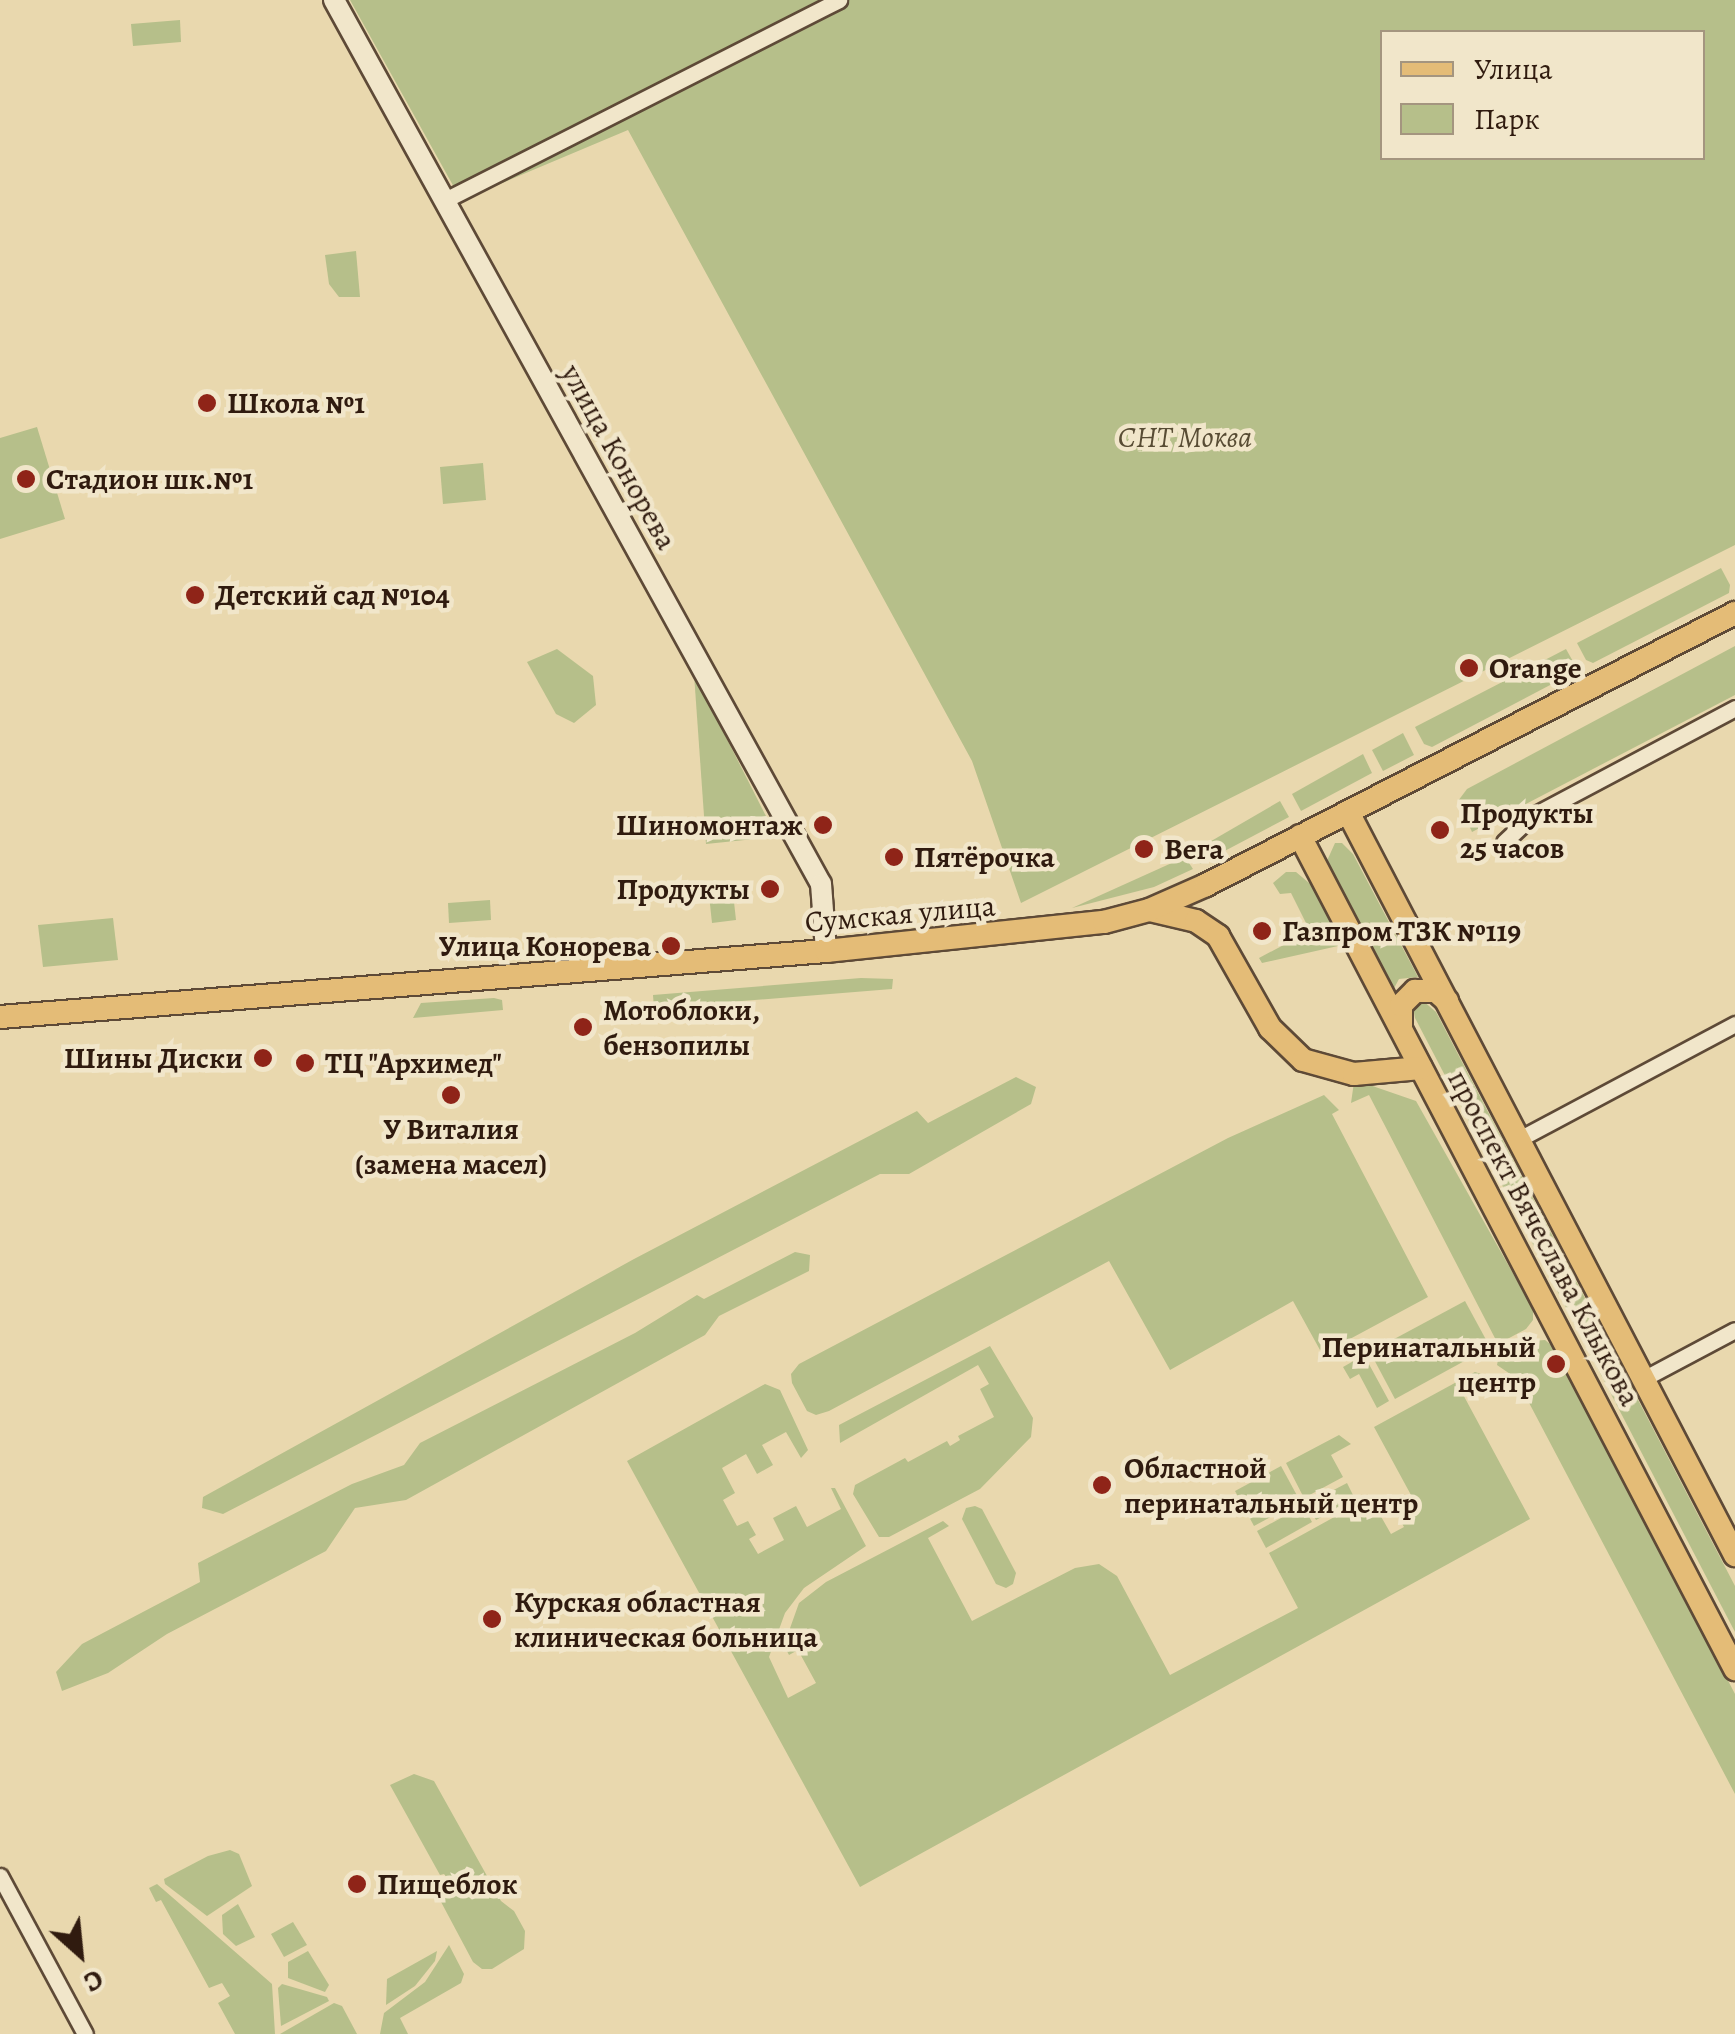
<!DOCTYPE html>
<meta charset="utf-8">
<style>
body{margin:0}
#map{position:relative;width:1735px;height:2034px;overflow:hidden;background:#e9d8ae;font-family:Alegreya,serif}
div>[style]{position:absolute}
.green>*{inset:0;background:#b6bf8a}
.roads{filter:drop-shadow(2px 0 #5e4a37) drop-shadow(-2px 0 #5e4a37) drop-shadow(0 2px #5e4a37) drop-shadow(0 -2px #5e4a37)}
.street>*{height:15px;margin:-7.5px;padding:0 7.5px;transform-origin:7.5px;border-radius:7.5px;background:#f1e6ca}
.secondary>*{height:20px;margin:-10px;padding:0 10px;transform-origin:10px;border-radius:10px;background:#f1e6ca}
.primary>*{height:22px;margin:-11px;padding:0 11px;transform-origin:11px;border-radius:11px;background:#e4bc77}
.dots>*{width:28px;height:28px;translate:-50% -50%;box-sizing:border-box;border:5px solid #f1e6ca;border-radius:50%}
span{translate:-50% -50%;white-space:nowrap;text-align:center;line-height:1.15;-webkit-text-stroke:9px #f1e6ca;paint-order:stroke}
.poi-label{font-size:30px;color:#301b0f;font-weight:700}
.left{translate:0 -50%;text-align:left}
.right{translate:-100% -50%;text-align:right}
.park-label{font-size:30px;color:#584c34;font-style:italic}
.street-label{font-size:30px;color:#301b0f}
.legend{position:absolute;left:1380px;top:30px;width:325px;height:130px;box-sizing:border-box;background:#f1e6ca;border:2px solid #a4957f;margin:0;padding:12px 18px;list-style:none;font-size:30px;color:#301b0f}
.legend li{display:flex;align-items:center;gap:20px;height:50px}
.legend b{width:50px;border:2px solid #a4957f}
.north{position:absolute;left:30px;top:1904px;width:100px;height:100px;-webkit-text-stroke:8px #f1e6ca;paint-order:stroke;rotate:153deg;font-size:28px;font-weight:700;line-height:40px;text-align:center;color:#301b0f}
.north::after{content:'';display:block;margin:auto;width:35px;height:45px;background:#301b0f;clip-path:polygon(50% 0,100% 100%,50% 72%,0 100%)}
</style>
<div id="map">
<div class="green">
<div style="clip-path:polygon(evenodd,350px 0,1735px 0,1735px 545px,1021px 903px,972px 761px,628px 130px,457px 202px,455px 189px,350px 0,1382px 32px,1702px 32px,1702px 158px,1382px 158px,1382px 32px)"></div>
<div style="clip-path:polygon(180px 20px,181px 42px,133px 46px,131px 24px)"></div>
<div style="clip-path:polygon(356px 251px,360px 297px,339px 297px,329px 284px,325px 255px)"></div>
<div style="clip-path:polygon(37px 427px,65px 519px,0 539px,0 438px)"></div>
<div style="clip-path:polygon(483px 463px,486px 500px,443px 504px,440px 467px)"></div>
<div style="clip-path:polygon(1721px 568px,1730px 585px,1729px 593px,1593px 663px,1586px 660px,1577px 643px)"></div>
<div style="clip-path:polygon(1735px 646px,1735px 695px,1472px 832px,1458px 801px,1467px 789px)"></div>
<div style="clip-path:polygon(557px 649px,593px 676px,596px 705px,574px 723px,556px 714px,527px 662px)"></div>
<div style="clip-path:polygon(1566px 649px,1575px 665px,1573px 673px,1432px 747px,1424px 744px,1415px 727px)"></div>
<div style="clip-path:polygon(694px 674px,774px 832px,773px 837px,706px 844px)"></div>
<div style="clip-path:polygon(1403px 733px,1414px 755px,1383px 771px,1372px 750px)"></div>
<div style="clip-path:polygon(1363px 754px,1372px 773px,1301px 811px,1292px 794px)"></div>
<div style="clip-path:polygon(1280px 801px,1289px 817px,1200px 864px,1194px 851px)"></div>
<div style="clip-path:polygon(1335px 843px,1342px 843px,1353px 854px,1418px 977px,1399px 979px,1392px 992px,1326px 863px)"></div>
<div style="clip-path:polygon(1185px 857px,1193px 869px,1154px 887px,1072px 908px)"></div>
<div style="clip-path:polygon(1286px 872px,1296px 872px,1315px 888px,1330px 915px,1338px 946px,1262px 963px,1259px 958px,1310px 931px,1291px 893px,1280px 894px,1273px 883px)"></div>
<div style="clip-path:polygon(733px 893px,736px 920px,712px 923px,709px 895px)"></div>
<div style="clip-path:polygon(490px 900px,491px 920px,449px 923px,448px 903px)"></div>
<div style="clip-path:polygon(113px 918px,118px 960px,43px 967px,38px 925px)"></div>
<div style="clip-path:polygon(861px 978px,893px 979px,892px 989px,654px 1008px,653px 995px)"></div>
<div style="clip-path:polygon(494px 998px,502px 1000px,503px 1010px,413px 1018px,421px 1003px)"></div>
<div style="clip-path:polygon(1422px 1000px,1436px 1012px,1735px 1586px,1735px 1632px,1415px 1018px,1413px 1007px)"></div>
<div style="clip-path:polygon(1016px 1077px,1036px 1087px,1031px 1104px,909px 1174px,880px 1174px,223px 1514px,202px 1508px,203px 1497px,634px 1259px,917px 1111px,928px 1123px)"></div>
<div style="clip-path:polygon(1358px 1081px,1416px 1101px,1533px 1309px,1533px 1320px,1526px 1329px,1498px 1344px,1369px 1095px,1351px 1103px,1354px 1082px)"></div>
<div style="clip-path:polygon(1324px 1095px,1339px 1110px,1332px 1114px,1428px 1297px,1335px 1347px,1332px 1344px,1320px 1350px,1293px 1301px,1170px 1370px,1109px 1261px,829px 1411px,816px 1415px,807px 1411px,792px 1383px,791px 1374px,799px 1364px,1228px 1138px)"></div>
<div style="clip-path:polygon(795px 1252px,810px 1255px,809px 1271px,719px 1316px,705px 1335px,406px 1500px,355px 1508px,326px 1551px,167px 1634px,108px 1673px,62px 1691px,56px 1672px,82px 1644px,200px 1582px,198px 1563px,352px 1484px,404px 1465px,420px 1443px,635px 1333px,697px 1295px,704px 1299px)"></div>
<div style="clip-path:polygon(1465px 1301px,1490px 1347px,1395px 1399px,1370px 1352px)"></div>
<div style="clip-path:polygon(1545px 1340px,1555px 1348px,1735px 1694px,1735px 1794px,1516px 1378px,1497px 1365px,1498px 1360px,1532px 1341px)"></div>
<div style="clip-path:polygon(990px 1346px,1033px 1418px,1031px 1437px,980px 1489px,889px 1537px,879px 1537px,853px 1494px,855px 1485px,905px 1458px,908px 1462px,947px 1441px,950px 1446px,960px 1440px,958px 1436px,994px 1417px,980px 1389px,989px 1384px,978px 1365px,840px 1443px,839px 1425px)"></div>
<div style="clip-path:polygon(1364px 1355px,1389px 1401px,1377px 1408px,1359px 1374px,1350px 1379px,1343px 1367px)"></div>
<div style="clip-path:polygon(1475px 1372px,1481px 1374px,1459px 1387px,1530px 1519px,860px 1887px,627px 1461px,765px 1384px,780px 1390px,808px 1450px,801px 1458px,786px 1432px,762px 1445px,773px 1465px,757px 1474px,746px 1454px,722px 1468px,735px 1493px,723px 1500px,737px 1526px,748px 1521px,756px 1535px,749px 1539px,758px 1554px,784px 1540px,773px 1518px,796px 1506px,807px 1527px,841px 1509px,831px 1488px,835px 1488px,866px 1546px,804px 1588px,785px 1613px,769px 1657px,788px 1698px,816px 1683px,798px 1650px,789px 1655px,784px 1645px,799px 1603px,826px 1582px,943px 1521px,949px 1526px,928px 1538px,972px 1621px,1075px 1568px,1099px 1564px,1117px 1576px,1170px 1675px,1298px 1608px,1269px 1553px,1358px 1504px,1367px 1519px,1379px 1513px,1391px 1534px,1404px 1527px,1392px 1506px,1411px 1495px,1374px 1427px)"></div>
<div style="clip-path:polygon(1339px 1435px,1351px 1444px,1331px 1455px,1343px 1477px,1304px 1498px,1286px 1463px)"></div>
<div style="clip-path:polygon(1281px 1466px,1300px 1501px,1254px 1526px,1235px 1491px)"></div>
<div style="clip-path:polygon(1347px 1483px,1355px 1499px,1316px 1520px,1307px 1504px)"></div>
<div style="clip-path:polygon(975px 1506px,982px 1509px,1016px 1573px,1013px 1584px,1006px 1588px,996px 1584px,962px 1519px,966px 1508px)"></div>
<div style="clip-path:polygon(1303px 1506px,1312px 1522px,1266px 1548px,1257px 1531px)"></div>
<div style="clip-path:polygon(414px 1774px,434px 1781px,501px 1901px,514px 1911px,525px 1931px,524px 1949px,492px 1969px,482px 1969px,473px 1962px,440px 1900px,448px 1879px,444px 1874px,440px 1875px,390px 1785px)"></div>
<div style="clip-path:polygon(230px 1850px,239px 1854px,252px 1886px,207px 1916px,165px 1884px,164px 1879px,208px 1856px)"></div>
<div style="clip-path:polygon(157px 1884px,272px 1984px,275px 2034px,235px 2034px,218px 2003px,230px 1996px,222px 1983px,209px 1988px,161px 1900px,156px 1902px,149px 1888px)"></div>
<div style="clip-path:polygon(238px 1904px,255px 1937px,236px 1946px,223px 1934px,222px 1915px)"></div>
<div style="clip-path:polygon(293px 1922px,307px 1945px,284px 1957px,271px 1934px)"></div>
<div style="clip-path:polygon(449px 1945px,464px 1974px,461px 1983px,400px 2018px,408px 2034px,380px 2034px,384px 2013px,425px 1982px)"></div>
<div style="clip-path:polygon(308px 1951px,329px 1985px,325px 1992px,288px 1978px,288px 1962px)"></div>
<div style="clip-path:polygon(437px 1951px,435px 1961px,415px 1986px,386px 2005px,387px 1979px)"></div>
<div style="clip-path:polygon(282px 1984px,327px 1997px,329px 2001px,281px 2026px,278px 1988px)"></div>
<div style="clip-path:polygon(334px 2003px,342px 2006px,357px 2034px,280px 2034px)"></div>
</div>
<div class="roads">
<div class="street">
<div style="left:445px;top:200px;width:442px;rotate:-26.9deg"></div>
<div style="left:1504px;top:842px;width:38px;rotate:-43deg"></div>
<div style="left:1532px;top:816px;width:230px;rotate:-28deg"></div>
<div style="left:1519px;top:1139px;width:245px;rotate:-28deg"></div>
<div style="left:1643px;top:1379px;width:104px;rotate:-28deg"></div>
<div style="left:0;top:1876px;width:179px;rotate:61.7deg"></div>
</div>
<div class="secondary">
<div style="left:334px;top:0;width:1009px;rotate:61.15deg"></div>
<div style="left:821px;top:884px;width:67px;rotate:85.7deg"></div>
</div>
<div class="primary">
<div style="left:1348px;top:812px;width:838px;rotate:62.49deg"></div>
<div style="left:1300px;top:836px;width:940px;rotate:62.43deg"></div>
<div style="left:1150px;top:910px;width:47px;rotate:13.4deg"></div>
<div style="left:1196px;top:921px;width:27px;rotate:34deg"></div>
<div style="left:1218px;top:936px;width:106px;rotate:60.5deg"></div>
<div style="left:1270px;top:1028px;width:46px;rotate:44.1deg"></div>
<div style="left:1303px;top:1060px;width:53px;rotate:15.4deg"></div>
<div style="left:1354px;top:1074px;width:67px;rotate:-5.1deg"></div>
<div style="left:0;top:1017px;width:829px;rotate:-4.57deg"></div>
<div style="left:826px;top:951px;width:280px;rotate:-6deg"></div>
<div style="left:1104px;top:922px;width:47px;rotate:-14.9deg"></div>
<div style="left:1149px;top:910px;width:62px;rotate:-23.7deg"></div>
<div style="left:1206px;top:885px;width:595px;rotate:-27.21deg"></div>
<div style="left:1401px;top:1026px;width:21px;rotate:-90deg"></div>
<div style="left:1401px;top:1005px;width:20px;rotate:-45deg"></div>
<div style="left:1415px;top:991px;width:21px"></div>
<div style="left:1436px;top:991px;width:15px;rotate:42deg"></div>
</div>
</div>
<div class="dots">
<div style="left:207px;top:403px;background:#8f2418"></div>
<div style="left:26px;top:479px;background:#8f2418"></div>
<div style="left:195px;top:595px;background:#8f2418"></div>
<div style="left:1469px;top:668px;background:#8f2418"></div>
<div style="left:823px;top:825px;background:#8f2418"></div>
<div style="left:1440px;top:830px;background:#8f2418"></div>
<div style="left:1144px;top:849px;background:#8f2418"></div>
<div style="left:894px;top:857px;background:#8f2418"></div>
<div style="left:770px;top:889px;background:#8f2418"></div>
<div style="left:1262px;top:931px;background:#8f2418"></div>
<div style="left:671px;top:946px;background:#8f2418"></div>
<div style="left:583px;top:1027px;background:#8f2418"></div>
<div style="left:263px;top:1058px;background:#8f2418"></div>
<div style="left:305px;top:1063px;background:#8f2418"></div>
<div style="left:451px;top:1095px;background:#8f2418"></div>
<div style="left:1556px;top:1364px;background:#8f2418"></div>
<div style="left:1102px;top:1485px;background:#8f2418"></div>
<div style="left:492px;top:1619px;background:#8f2418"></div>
<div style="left:357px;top:1884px;background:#8f2418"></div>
</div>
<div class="poi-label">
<span class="left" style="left:227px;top:403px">Школа №1</span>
<span class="left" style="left:46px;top:479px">Стадион шк.№1</span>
<span class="left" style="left:215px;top:595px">Детский сад №104</span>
<span class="left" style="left:1489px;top:668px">Orange</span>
<span class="left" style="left:1460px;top:830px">Продукты<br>25 часов</span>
<span class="right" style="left:803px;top:825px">Шиномонтаж</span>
<span class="left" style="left:1164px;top:849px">Вега</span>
<span class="left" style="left:914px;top:857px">Пятёрочка</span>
<span class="right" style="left:750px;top:889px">Продукты</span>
<span class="left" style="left:1282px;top:931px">Газпром ТЗК №119</span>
<span class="right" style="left:651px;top:946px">Улица Конорева</span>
<span class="left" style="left:603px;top:1027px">Мотоблоки,<br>бензопилы</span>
<span class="right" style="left:243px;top:1058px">Шины Диски</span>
<span class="left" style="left:325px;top:1063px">ТЦ "Архимед"</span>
<span style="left:451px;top:1146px">У Виталия<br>(замена масел)</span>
<span class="right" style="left:1536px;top:1364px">Перинатальный<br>центр</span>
<span class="left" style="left:1124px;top:1485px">Областной<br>перинатальный центр</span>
<span class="left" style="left:514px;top:1619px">Курская областная<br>клиническая больница</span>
<span class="left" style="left:377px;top:1884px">Пищеблок</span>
</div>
<div class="park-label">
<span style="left:1185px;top:437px">СНТ Моква</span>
</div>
<div class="street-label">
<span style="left:619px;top:457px;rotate:61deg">улица Конорева</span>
<span style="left:900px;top:914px;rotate:-5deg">Сумская улица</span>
<span style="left:1544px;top:1238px;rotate:62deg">проспект Вячеслава Клыкова</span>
</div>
<ul class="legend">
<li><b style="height:12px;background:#e4bc77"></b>Улица</li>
<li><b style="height:28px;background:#b6bf8a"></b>Парк</li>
</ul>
<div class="north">С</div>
</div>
